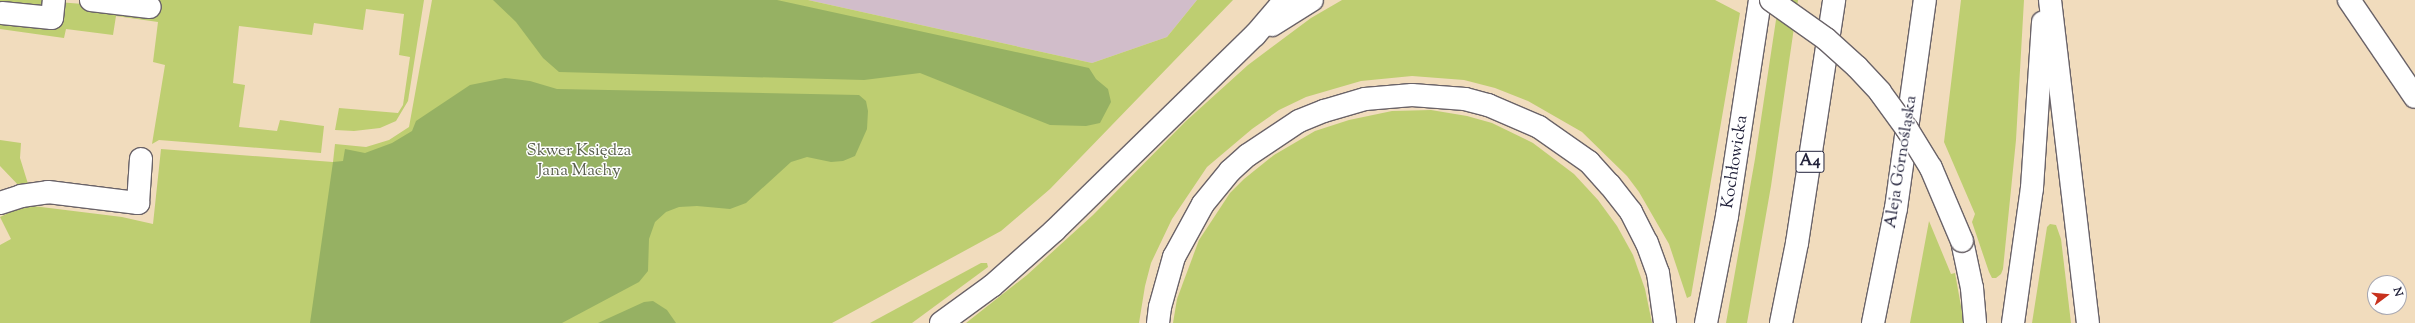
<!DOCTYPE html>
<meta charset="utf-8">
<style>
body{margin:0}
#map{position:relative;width:2415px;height:323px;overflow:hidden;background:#f1dcbd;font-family:"Sorts Mill Goudy",serif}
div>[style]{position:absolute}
.industrial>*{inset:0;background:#d1bdca}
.green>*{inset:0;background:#bece71}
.forest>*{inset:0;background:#96b163}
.roads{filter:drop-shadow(1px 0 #6a6368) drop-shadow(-1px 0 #6a6368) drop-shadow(0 1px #6a6368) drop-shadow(0 -1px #6a6368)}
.minor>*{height:22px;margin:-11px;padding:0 11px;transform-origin:11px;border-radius:11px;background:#fff}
.major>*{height:22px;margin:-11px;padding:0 11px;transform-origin:11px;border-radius:11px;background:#fff}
.highway>*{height:22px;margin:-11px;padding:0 11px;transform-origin:11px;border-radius:11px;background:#fff}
.bridges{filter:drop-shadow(1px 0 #6a6368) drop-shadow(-1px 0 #6a6368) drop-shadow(0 1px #6a6368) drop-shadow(0 -1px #6a6368)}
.major-bridge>*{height:22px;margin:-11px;padding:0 11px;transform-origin:11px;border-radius:11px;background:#fff}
span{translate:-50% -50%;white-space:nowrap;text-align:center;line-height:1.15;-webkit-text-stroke:3px #fff;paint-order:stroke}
.shield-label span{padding:1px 3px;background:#fff;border:1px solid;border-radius:3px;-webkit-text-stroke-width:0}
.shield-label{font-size:16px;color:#22223b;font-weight:700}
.park-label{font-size:17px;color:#595e4e}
.street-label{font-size:17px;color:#22223b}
.north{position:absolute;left:2367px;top:275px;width:40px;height:40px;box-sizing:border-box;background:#fff;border:1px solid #a7a7b1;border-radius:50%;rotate:74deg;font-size:11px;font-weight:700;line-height:16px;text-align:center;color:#22223b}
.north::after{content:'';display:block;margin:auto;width:14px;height:18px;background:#c8321e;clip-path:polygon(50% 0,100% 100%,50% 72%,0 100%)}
</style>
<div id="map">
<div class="industrial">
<div style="clip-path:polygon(808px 0,1197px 0,1167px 37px,1092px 63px)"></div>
</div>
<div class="green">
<div style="clip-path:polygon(0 0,48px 0,46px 12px,0 7px)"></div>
<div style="clip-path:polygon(134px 0,424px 0,408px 101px,396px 121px,380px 128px,354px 131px,335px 130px,339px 108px,398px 113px,403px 105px,410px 57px,399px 55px,404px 14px,366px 9px,363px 30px,314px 23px,312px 35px,239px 26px,233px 83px,245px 85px,239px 127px,277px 131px,280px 120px,324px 126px,321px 153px,159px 140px,152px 144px,165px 65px,153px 62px,158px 22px,116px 16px,113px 35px,66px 29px,64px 38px,0 29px,0 18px,58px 2px,157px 10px)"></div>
<div style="clip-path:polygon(432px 0,808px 0,1092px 63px,1167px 37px,1197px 0,1233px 0,1050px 189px,1001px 231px,832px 323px,0 323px,0 245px,11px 239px,0 217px,17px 209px,33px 206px,122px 217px,153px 224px,161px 149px,333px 162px,335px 144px,366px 147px,389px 140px,409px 127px)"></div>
<div style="clip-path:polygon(1342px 0,1715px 0,1740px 13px,1691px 296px,1687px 298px,1669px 244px,1639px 192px,1627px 176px,1582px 132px,1528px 101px,1495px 88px,1464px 80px,1412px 76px,1361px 81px,1306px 97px,1279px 110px,1252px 129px,1207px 167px,1172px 219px,1151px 263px,1145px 286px,1139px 323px,966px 323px,1027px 275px,1093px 215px,1186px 121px,1248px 65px,1311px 18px)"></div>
<div style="clip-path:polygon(1779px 0,1798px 0,1771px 186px,1747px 323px,1726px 323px,1755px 159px)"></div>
<div style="clip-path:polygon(1961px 0,2024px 0,2016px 140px,2003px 269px,2001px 274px,1996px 278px,1992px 278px,1989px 272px,1972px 222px,1975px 214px,1944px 142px)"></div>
<div style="clip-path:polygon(1431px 110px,1467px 116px,1492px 123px,1533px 143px,1574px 174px,1598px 200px,1617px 226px,1633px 255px,1645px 289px,1652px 323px,1173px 323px,1177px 299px,1199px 240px,1230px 193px,1244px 179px,1274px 155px,1315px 131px,1349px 120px,1392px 111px)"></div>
<div style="clip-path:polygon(0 140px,21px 143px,20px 158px,29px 187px,22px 189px,0 166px)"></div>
<div style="clip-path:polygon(1929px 221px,1951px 274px,1955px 273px,1964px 323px,1910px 323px)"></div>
<div style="clip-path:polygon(2050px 224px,2056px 225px,2061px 239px,2071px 323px,2032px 323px,2047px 227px)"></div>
<div style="clip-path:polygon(981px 263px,987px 263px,988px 267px,912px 323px,870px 323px)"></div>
</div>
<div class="forest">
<div style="clip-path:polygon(493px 0,777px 0,1089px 68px,1096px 79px,1108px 89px,1111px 102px,1100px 123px,1086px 126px,1050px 125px,920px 73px,864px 80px,559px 72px,543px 58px,516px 22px)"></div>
<div style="clip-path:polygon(505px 78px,530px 81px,557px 89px,859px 95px,866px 101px,868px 111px,867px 129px,855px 156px,843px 161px,831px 162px,807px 157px,791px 162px,746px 203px,730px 209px,697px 206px,679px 207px,666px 212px,655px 222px,649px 239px,648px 271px,639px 282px,562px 323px,310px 323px,333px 162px,343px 161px,345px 149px,365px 153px,392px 143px,412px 131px,416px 121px,470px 85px)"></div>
<div style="clip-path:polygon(653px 301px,667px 310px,676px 323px,598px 323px,644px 302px)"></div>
</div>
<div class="roads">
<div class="minor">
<div style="left:91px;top:0;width:59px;rotate:6.8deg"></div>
<div style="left:2349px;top:0;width:117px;rotate:55.8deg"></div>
<div style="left:2px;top:13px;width:50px;rotate:5.7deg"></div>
<div style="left:52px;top:18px;width:18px;rotate:-84deg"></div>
<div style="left:0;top:203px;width:22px;rotate:-18deg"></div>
<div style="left:21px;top:196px;width:27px;rotate:-8deg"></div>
<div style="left:48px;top:192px;width:91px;rotate:7deg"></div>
<div style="left:138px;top:203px;width:44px;rotate:-86.1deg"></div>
</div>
<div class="major">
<div style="left:2050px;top:0;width:325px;rotate:83.3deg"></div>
<div style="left:1272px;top:25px;width:47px;rotate:-32deg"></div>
<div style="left:1962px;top:241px;width:48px;rotate:78deg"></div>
<div style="left:1972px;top:288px;width:35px;rotate:85deg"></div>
<div style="left:941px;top:323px;width:63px;rotate:-36deg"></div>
<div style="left:992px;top:286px;width:84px;rotate:-41.6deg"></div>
<div style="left:1055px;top:230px;width:279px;rotate:-44.3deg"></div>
<div style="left:1255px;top:35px;width:46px;rotate:-49.4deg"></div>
<div style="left:1158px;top:323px;width:16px;rotate:-83deg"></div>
<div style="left:1160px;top:307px;width:52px;rotate:-74.4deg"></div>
<div style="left:1174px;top:257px;width:60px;rotate:-61.3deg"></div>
<div style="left:1203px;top:204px;width:43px;rotate:-50.7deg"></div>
<div style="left:1230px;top:171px;width:24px;rotate:-42deg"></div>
<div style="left:1248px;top:155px;width:61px;rotate:-33.7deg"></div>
<div style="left:1299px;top:121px;width:27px;rotate:-22deg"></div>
<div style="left:1324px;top:111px;width:43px;rotate:-16.3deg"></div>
<div style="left:1365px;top:99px;width:47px;rotate:-4.9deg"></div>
<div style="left:1412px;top:95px;width:53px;rotate:4.3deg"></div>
<div style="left:1465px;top:99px;width:24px;rotate:15deg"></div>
<div style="left:1488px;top:105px;width:56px;rotate:23.3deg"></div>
<div style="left:1539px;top:127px;width:61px;rotate:35deg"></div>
<div style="left:1589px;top:162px;width:31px;rotate:48deg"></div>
<div style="left:1610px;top:185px;width:34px;rotate:52deg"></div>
<div style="left:1631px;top:212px;width:35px;rotate:63deg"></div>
<div style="left:1647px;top:243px;width:32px;rotate:70deg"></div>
<div style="left:1658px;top:273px;width:50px;rotate:82deg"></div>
<div style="left:1706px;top:323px;width:109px;rotate:-78.9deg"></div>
<div style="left:1727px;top:216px;width:219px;rotate:-81.3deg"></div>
<div style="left:2013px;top:323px;width:136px;rotate:-82deg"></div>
<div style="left:2032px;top:188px;width:166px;rotate:-86.2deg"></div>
</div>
<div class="highway">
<div style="left:1781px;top:323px;width:82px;rotate:-78.7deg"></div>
<div style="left:1797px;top:243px;width:246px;rotate:-81.3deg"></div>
<div style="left:1873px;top:323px;width:117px;rotate:-78.7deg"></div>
<div style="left:1896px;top:208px;width:210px;rotate:-82.1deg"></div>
</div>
</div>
<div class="bridges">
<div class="major-bridge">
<div style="left:1771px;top:0;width:67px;rotate:35.3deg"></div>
<div style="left:1826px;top:39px;width:42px;rotate:42.1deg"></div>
<div style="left:1857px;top:67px;width:34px;rotate:47deg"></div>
<div style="left:1880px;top:92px;width:46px;rotate:53.9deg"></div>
<div style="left:1907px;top:129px;width:46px;rotate:58.4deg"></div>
<div style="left:1931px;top:168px;width:79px;rotate:67deg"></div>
</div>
</div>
<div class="shield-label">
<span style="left:1810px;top:162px">A4</span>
</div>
<div class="park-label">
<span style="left:579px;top:162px">Skwer Księdza<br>Jana Machy</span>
</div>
<div class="street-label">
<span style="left:1736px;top:162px;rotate:-81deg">Kochłowicka</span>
<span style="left:1902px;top:162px;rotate:-81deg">Aleja Górnośląska</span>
</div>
<div class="north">N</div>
</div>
